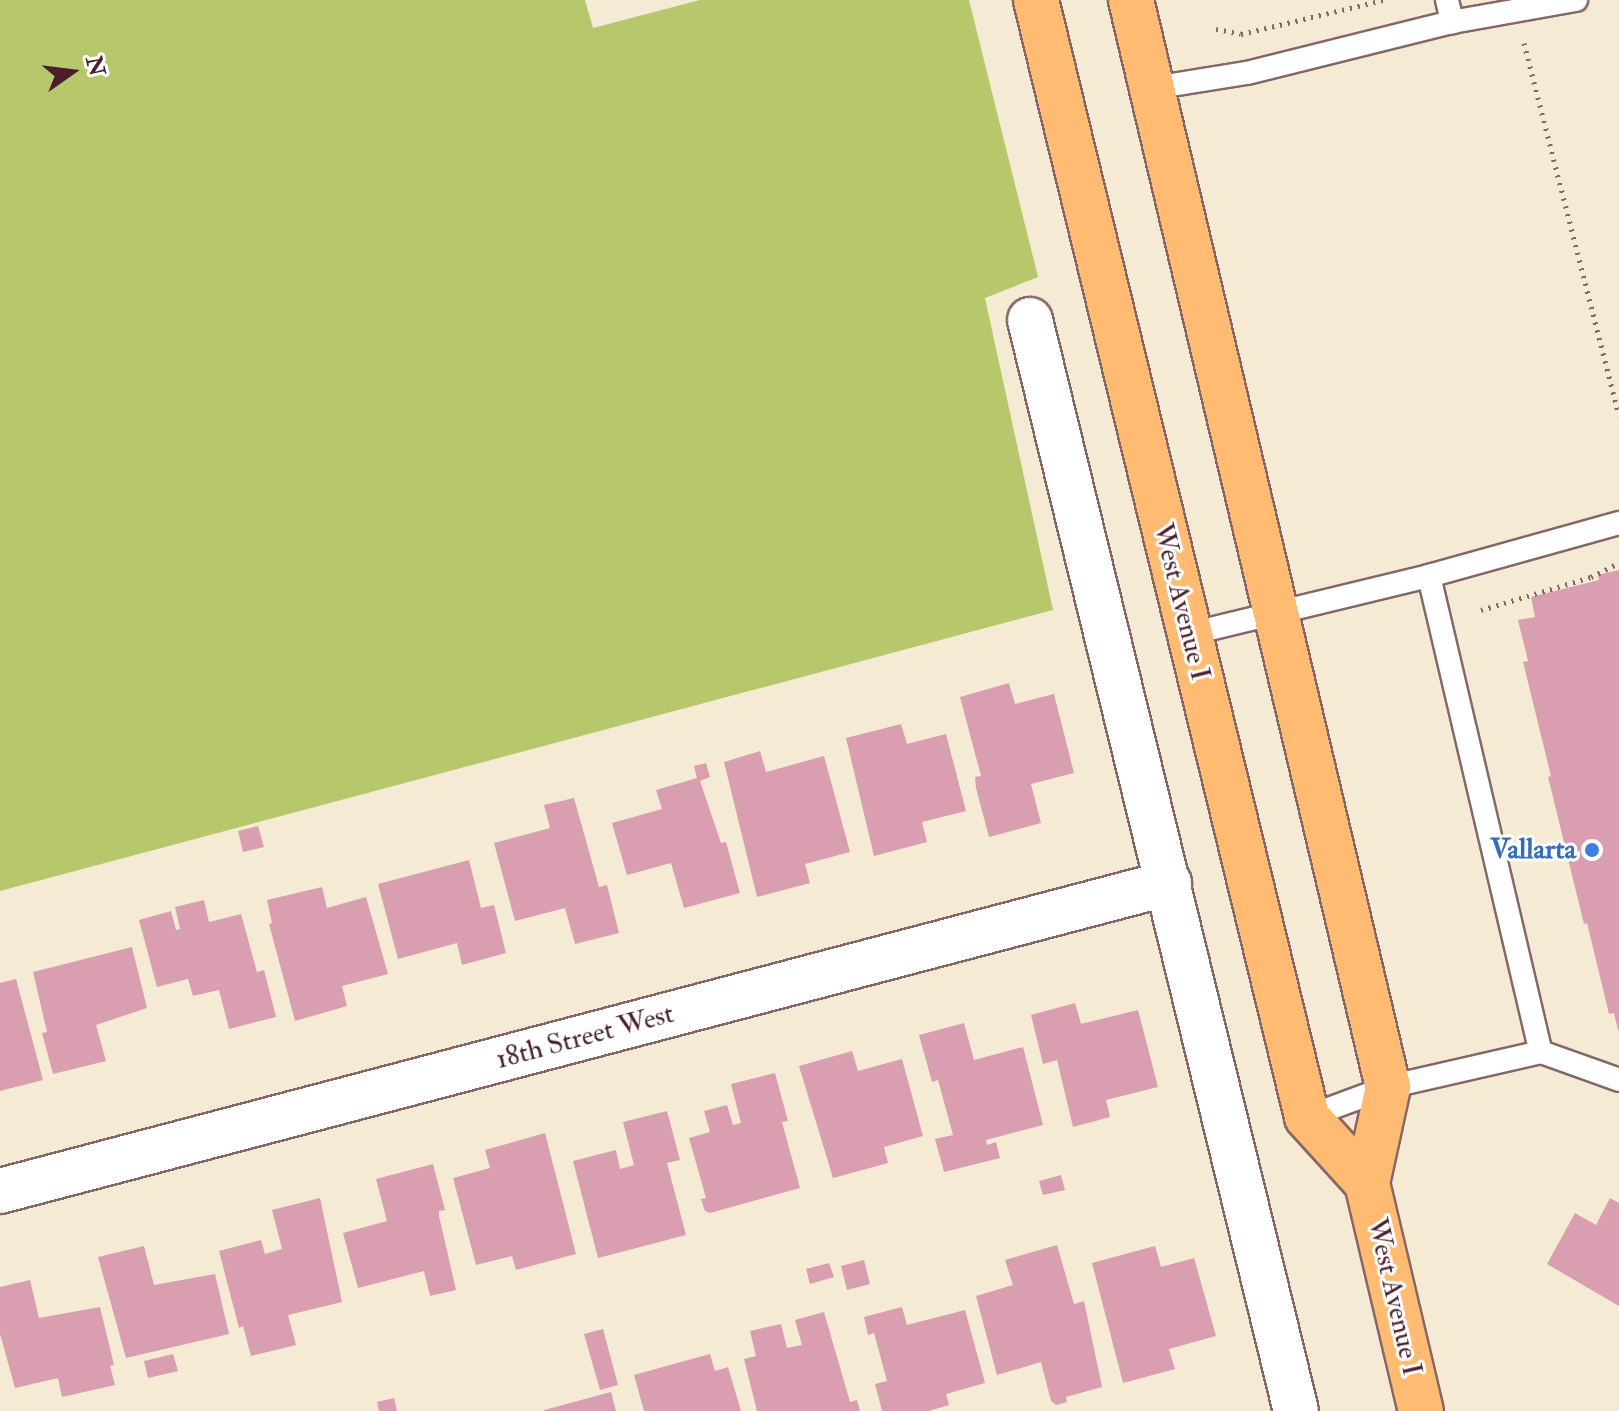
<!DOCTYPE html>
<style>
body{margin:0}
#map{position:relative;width:1619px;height:1411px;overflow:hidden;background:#f5ead4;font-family:"IM FELL Double Pica",serif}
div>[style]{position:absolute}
.green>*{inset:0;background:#b6c86b}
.building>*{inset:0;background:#da9eb1}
.path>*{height:5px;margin-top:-2.5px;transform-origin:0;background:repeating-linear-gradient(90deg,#866666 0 2px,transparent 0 8px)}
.roads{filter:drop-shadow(2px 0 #866666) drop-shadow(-2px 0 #866666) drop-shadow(0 2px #866666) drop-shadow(0 -2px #866666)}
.service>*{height:22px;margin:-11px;padding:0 11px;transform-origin:11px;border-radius:11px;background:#fff}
.minor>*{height:44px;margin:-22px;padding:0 22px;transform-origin:22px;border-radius:22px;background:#fff}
.primary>*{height:44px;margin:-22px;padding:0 22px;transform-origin:22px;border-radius:22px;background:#febb71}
.dots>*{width:22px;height:22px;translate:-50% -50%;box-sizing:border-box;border:4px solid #fff;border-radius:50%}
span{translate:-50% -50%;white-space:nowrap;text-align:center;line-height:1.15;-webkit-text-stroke:6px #fff;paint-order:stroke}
.street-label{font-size:28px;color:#4a1f2b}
.shop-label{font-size:28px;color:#366cbe;font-weight:700}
.right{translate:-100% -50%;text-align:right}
.north{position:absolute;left:32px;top:32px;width:80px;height:80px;-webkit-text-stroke:6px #fff;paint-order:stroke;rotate:76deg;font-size:22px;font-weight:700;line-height:32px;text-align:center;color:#4a1f2b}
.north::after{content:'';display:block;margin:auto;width:28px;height:36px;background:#4a1f2b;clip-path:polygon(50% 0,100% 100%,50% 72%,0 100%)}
</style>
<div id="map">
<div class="green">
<div style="clip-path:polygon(0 0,585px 0,593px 28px,700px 0,969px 0,1038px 277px,985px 298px,1053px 610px,0 891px)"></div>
</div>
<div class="building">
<div style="clip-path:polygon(1619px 570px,1619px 1030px,1618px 1030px,1614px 1013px,1609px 1014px,1587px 923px,1584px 924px,1548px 777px,1551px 776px,1523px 662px,1528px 661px,1518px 620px,1535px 617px,1531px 597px,1599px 580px,1598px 575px)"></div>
<div style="clip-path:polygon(1009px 683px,1015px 704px,1054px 694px,1074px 773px,1031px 784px,1041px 823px,989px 837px,976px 788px,975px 777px,981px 776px,960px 697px)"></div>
<div style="clip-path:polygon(901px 724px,907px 744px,946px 734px,966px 811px,922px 822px,927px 842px,874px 856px,846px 738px)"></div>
<div style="clip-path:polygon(760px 751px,766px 772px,824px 756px,850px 852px,805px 864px,810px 883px,757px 897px,724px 762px)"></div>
<div style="clip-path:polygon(706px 763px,710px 777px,700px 781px,721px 843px,726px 842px,740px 893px,684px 908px,671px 863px,627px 875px,612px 823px,662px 809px,656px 790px,697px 778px,694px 766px)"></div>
<div style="clip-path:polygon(574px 798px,599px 887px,607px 885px,619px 933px,575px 944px,565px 908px,515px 921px,494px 843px,550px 828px,544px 805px)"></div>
<div style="clip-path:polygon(258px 826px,264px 847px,243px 852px,238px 831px)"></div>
<div style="clip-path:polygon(469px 860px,481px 908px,494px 905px,506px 953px,462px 965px,457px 943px,398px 959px,378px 884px)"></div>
<div style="clip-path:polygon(322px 887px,327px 908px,366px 897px,388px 974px,342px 986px,347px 1006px,295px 1021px,269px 924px,272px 923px,267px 900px)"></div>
<div style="clip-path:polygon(204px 900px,209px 922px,241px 914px,257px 972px,264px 970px,276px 1017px,229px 1029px,219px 990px,193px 996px,188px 979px,157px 987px,139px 920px,171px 911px,176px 930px,180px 929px,175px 907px)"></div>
<div style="clip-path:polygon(132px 947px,147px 1008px,96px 1025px,106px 1061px,53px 1074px,42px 1033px,47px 1032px,33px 972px)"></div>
<div style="clip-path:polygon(16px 979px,43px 1080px,0 1091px,0 983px)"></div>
<div style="clip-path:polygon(1075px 1003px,1081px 1024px,1138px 1010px,1158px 1087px,1106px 1100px,1110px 1117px,1073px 1127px,1057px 1060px,1043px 1064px,1031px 1015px)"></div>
<div style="clip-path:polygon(964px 1023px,974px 1060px,1023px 1047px,1043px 1125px,986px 1140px,987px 1145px,996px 1142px,1000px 1158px,944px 1172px,935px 1139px,953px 1135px,938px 1080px,932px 1082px,919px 1035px)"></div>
<div style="clip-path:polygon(852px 1051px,858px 1071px,902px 1059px,923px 1136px,884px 1147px,888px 1163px,833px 1178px,799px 1066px)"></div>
<div style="clip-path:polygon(775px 1073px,788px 1121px,782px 1122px,800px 1188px,710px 1213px,705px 1211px,701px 1199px,706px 1198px,689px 1138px,710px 1132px,704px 1111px,727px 1105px,733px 1125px,741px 1123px,731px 1084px)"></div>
<div style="clip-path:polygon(667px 1111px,680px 1160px,667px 1163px,686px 1235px,598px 1258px,573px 1161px,616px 1150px,620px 1169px,634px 1165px,623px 1122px)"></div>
<div style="clip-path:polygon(545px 1133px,576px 1254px,516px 1270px,512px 1256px,476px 1265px,453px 1178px,490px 1168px,485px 1150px)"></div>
<div style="clip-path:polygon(433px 1164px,445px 1210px,439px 1211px,439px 1216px,456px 1290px,430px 1296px,424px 1271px,358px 1288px,343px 1233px,387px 1221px,376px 1179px)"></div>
<div style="clip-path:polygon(1061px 1175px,1065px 1190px,1043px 1195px,1039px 1181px)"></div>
<div style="clip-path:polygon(320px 1198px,342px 1302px,288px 1315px,296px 1345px,251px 1356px,243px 1326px,239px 1328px,219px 1251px,261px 1240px,265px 1254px,282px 1249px,272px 1210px)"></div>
<div style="clip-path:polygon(1610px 1198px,1619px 1203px,1619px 1306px,1547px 1264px,1575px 1213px,1596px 1225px)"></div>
<div style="clip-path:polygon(1057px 1245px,1074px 1304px,1084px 1301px,1102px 1387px,1066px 1397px,1067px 1402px,1056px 1405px,1051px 1401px,1041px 1362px,997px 1375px,976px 1296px,1013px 1285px,1005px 1260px)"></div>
<div style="clip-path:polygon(144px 1246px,154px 1285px,215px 1274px,229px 1334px,126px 1358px,98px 1257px)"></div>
<div style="clip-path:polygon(1155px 1246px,1161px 1267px,1194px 1258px,1216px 1336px,1169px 1349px,1175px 1369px,1123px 1383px,1092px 1263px)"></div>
<div style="clip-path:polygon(864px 1260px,870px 1284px,847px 1290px,841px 1266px)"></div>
<div style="clip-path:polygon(829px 1263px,834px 1277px,810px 1284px,806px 1269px)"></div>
<div style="clip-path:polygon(30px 1280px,39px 1318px,100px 1307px,114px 1365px,110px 1366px,115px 1385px,62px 1397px,58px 1378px,15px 1388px,0 1334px,0 1287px)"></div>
<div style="clip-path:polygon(902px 1307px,907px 1325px,965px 1310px,985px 1383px,946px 1394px,949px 1405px,929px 1411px,882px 1411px,875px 1384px,887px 1381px,874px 1333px,868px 1335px,864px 1317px)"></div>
<div style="clip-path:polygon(824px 1312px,850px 1402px,857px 1400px,860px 1411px,757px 1411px,744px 1359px,756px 1356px,750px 1331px,781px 1324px,787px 1348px,802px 1345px,795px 1320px)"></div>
<div style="clip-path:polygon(603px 1329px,618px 1385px,600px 1390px,584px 1334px)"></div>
<div style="clip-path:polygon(173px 1354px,178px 1371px,148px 1378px,144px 1361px)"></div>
<div style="clip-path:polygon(710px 1354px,715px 1371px,728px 1367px,741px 1411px,644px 1411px,634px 1375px)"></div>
<div style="clip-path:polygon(611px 1392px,616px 1411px,544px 1411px,544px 1410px)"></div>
<div style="clip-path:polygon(394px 1398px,397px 1411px,379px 1411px,377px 1402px)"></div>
</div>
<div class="path">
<div style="left:1216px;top:29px;width:25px;rotate:11deg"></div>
<div style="left:1241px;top:34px;width:147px;rotate:-13.4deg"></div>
<div style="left:1524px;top:43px;width:384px;rotate:75.7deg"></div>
<div style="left:1481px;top:610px;width:115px;rotate:-16.7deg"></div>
<div style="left:1591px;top:577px;width:31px;rotate:-27deg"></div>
</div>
<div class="roads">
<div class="service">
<div style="left:1447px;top:0;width:23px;rotate:77deg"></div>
<div style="left:1153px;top:88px;width:95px;rotate:-9.1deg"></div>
<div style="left:1247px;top:73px;width:211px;rotate:-14deg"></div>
<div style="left:1452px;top:22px;width:126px;rotate:-10.1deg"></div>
<div style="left:1429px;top:576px;width:489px;rotate:76.8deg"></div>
<div style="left:1189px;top:634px;width:247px;rotate:-13.6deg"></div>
<div style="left:1429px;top:576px;width:197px;rotate:-15.6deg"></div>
<div style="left:1307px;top:1117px;width:86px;rotate:-20.3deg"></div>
<div style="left:1388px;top:1087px;width:157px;rotate:-12.9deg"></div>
<div style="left:1541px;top:1052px;width:83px;rotate:19.7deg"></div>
</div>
<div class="minor">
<div style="left:1030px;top:320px;width:1123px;rotate:76.3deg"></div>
<div style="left:0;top:1191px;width:1209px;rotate:-14.76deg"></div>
</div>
<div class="primary">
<div style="left:1036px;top:0;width:1149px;rotate:76.36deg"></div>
<div style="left:1307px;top:1117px;width:89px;rotate:47.7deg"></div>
<div style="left:1131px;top:0;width:1117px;rotate:76.7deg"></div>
<div style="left:1388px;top:1087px;width:98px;rotate:102.3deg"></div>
<div style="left:1367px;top:1183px;width:234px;rotate:76.7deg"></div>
</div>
</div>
<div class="dots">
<div style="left:1592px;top:850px;background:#3f7fe0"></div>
</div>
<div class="street-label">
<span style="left:1181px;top:602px;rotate:76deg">West Avenue I</span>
<span style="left:585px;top:1037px;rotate:-15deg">18th Street West</span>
<span style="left:1394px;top:1297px;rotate:77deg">West Avenue I</span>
</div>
<div class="shop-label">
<span class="right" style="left:1576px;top:850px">Vallarta</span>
</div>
<div class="north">N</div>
</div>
